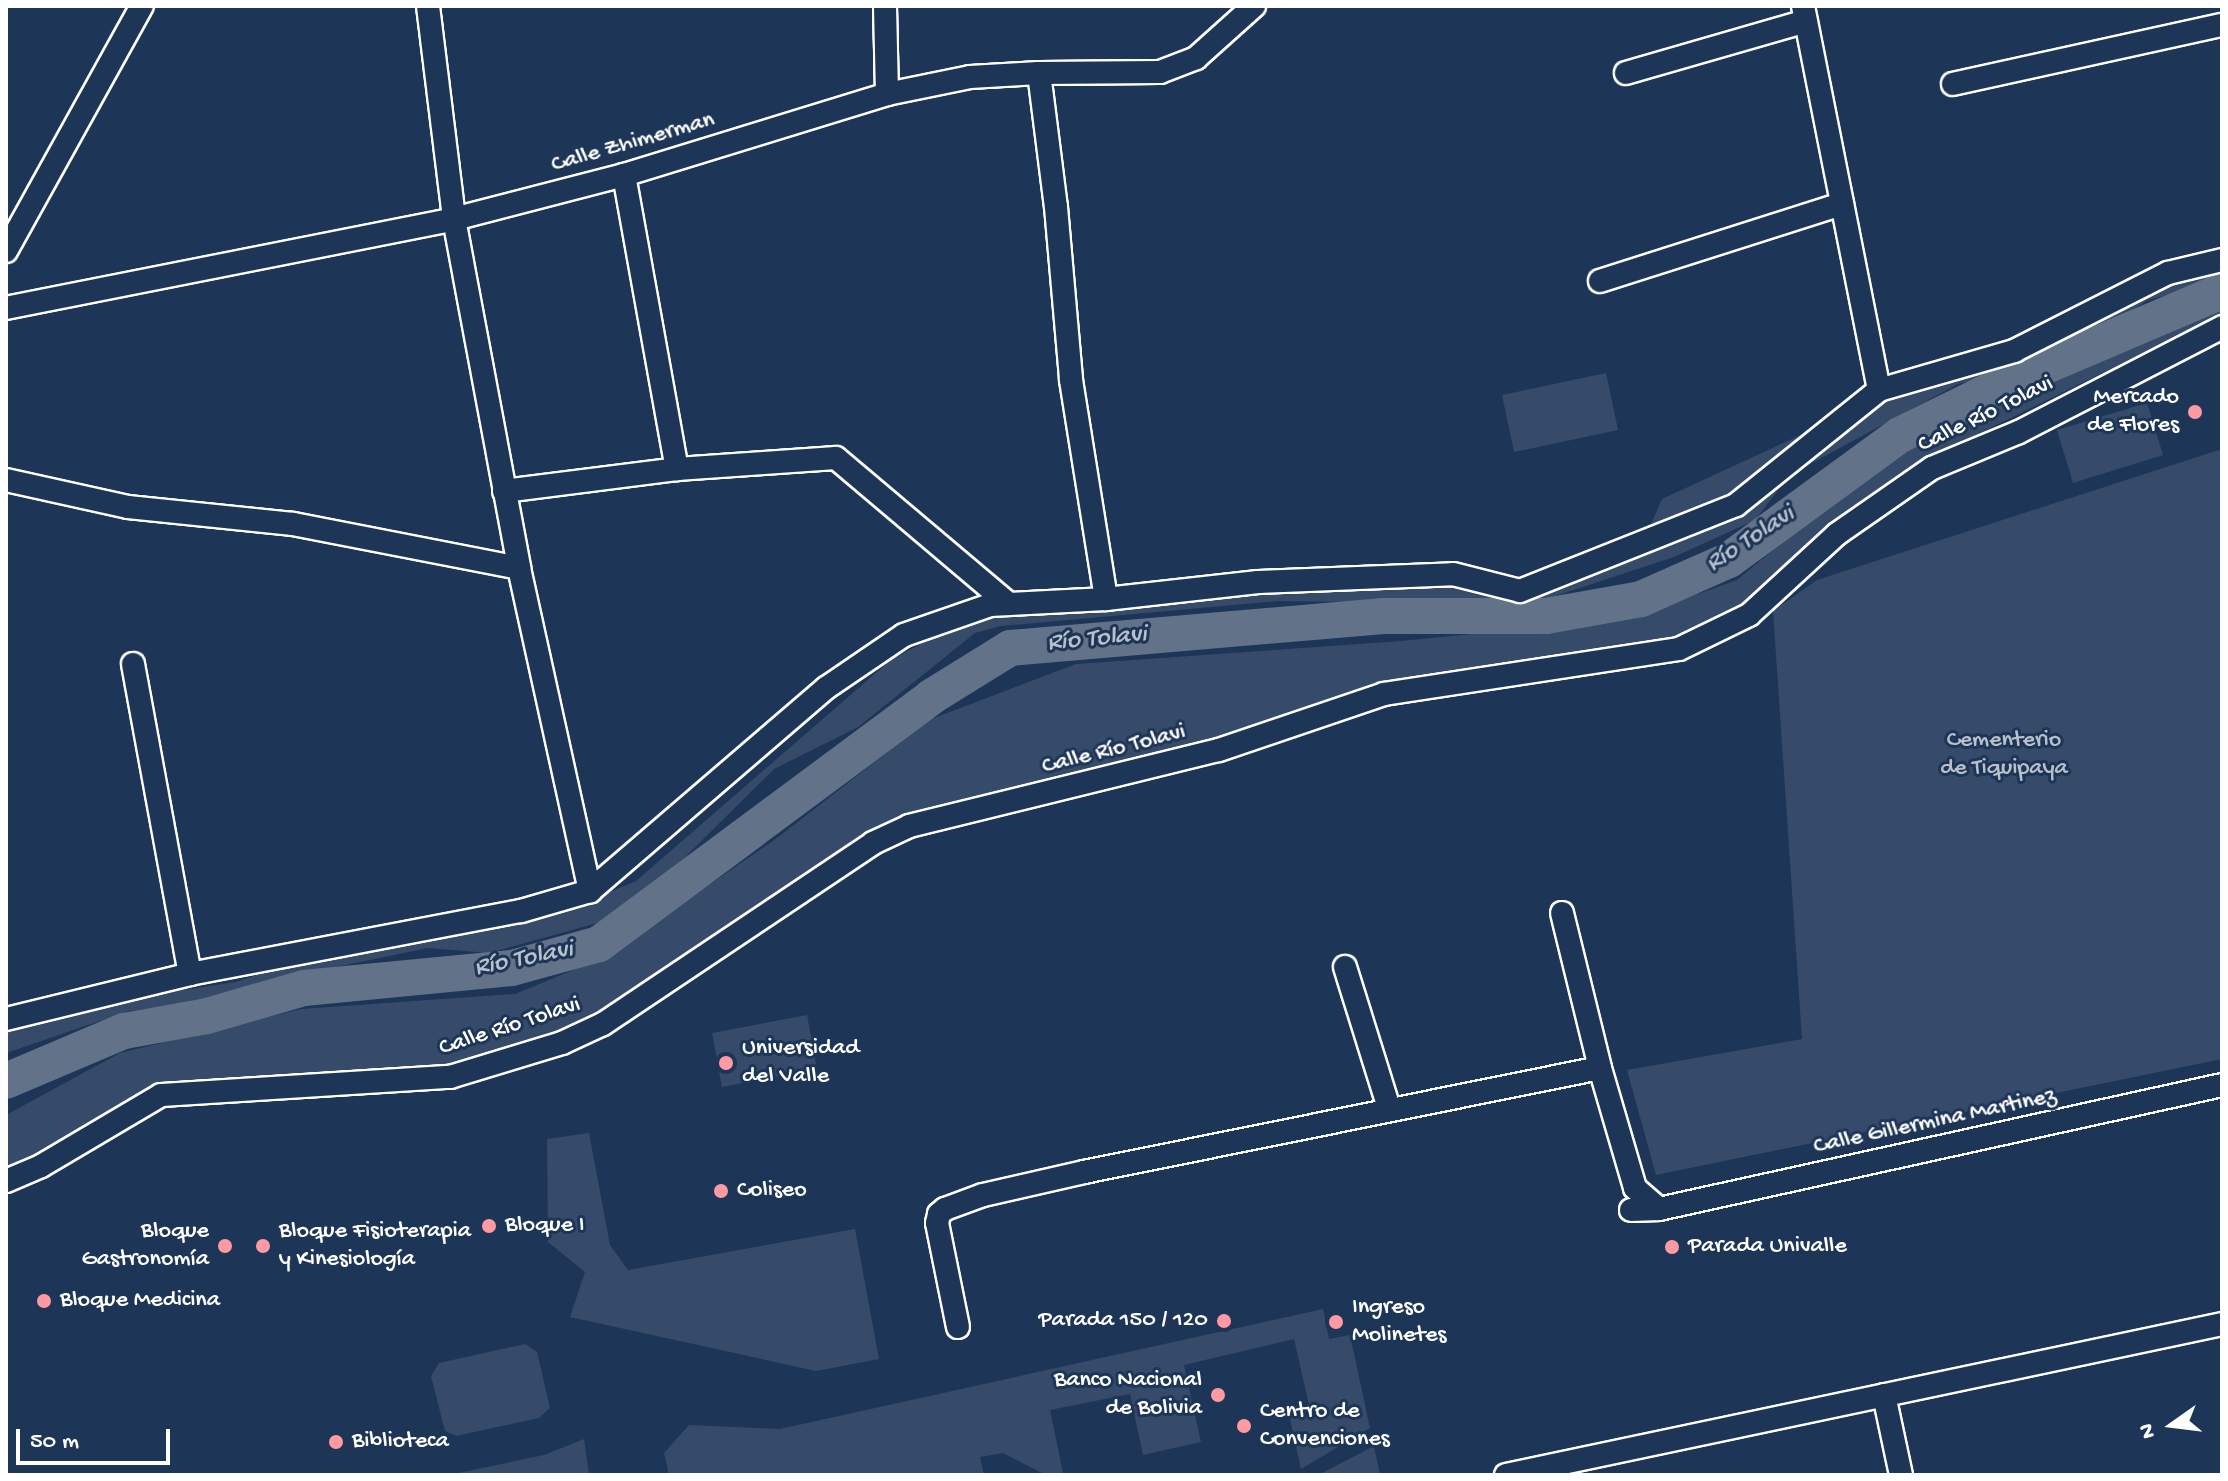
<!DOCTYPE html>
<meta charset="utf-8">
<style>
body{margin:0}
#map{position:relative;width:2228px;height:1481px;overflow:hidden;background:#1d3557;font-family:"Gochi Hand",sans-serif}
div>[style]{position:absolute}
.green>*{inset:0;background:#364b69}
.river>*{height:36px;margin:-18px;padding:0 18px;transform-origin:18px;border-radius:18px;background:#617289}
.roads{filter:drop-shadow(2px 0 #fff) drop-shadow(-2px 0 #fff) drop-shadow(0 2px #fff) drop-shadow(0 -2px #fff)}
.street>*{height:22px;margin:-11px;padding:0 11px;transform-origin:11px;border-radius:11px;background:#1d3557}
.dots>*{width:22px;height:22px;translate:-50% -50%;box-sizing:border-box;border:4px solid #1d3557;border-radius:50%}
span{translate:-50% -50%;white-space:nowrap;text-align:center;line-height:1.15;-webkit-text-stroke:6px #1d3557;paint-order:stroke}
.street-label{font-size:24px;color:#fff}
.poi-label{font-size:24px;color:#fff}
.right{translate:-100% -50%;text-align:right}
.left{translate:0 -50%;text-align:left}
.park-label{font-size:24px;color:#b9c0ca}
.water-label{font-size:26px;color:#b8c0ca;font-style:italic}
.frame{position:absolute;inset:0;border:8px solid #fff;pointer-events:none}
.north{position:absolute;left:2132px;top:1385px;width:80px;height:80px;-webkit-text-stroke:6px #1d3557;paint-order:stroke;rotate:256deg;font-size:22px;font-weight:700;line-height:32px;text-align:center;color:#fff}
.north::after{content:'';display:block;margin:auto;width:28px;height:36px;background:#fff;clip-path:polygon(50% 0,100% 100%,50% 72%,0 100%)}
.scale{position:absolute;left:16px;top:1429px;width:154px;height:36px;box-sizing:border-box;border:4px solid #fff;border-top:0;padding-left:10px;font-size:24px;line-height:28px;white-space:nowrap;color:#fff;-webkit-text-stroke:6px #1d3557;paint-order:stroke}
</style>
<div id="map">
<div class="green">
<div style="clip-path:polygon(2222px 267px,2222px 281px,2148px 300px,2088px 339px,2003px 373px,1958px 384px,1790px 475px,1755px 520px,1674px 557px,1531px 604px,1278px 601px,1001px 626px,975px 633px,858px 727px,774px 769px,661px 881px,608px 920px,489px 953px,428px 948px,297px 975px,224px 999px,129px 1011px,6px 1053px,6px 1025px,97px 1003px,236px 982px,298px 961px,591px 900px,636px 881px,892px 659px,973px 617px,1258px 590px,1455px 583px,1496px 592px,1638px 554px,1662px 499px,1881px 398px,2168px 280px)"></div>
<div style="clip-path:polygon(2222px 299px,2222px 314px,1925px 460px,1738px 612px,1677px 638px,1378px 685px,1175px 753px,950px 802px,880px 828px,615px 1005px,562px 1033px,459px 1062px,391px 1074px,173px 1081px,6px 1169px,6px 1115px,120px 1053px,301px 1009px,515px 994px,605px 957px,777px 838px,929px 720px,1076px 664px,1401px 641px,1631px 618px,1737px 580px,1903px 442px)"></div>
<div style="clip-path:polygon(1606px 373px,1618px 430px,1514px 452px,1502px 395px)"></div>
<div style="clip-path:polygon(2147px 403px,2163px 455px,2073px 483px,2057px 430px)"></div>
<div style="clip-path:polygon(2222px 449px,2222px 1059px,1656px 1175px,1627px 1070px,1802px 1039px,1773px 611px,1817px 580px)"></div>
<div style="clip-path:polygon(807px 1015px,817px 1069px,722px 1087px,712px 1033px)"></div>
<div style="clip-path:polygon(589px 1133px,610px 1245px,628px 1270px,855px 1229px,879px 1359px,816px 1371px,570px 1317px,585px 1272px,548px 1242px,547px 1139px)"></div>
<div style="clip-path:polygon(1323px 1309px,1329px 1339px,1350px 1335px,1370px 1428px,1301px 1469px,1288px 1410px,1309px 1405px,1294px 1339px,1184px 1365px,1201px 1442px,1143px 1455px,1130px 1394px,1050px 1410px,1063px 1473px,1046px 1475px,1003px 1453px,980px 1457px,984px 1475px,669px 1475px,664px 1453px,689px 1425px,780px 1429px)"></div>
<div style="clip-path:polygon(525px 1344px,537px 1352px,550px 1408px,539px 1418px,456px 1436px,445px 1431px,431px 1376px,439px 1363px)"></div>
<div style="clip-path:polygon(584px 1439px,589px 1474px,449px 1475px,544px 1455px)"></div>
<div style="clip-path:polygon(1374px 1446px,1380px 1475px,1318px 1475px)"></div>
</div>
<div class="river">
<div style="left:6px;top:1081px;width:128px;rotate:-23deg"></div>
<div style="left:124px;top:1031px;width:84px;rotate:-10.2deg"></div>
<div style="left:207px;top:1016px;width:101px;rotate:-16.1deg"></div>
<div style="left:304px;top:988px;width:209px;rotate:-5.5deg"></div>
<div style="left:512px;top:968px;width:90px;rotate:-15.4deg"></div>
<div style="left:599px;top:944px;width:414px;rotate:-36.6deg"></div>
<div style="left:931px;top:697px;width:93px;rotate:-31.8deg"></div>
<div style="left:1010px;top:648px;width:375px;rotate:-4.9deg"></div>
<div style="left:1384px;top:616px;width:162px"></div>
<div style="left:1546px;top:616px;width:97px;rotate:-10.1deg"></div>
<div style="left:1641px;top:599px;width:96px;rotate:-23.9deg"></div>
<div style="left:1729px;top:560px;width:212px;rotate:-36.2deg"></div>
<div style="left:1900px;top:435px;width:110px;rotate:-26.3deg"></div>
<div style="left:1999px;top:386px;width:242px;rotate:-23.1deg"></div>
</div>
<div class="roads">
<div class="street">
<div style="left:428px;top:6px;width:215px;rotate:83deg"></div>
<div style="left:454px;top:219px;width:355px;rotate:79.4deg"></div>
<div style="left:519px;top:568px;width:331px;rotate:77.6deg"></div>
<div style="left:885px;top:6px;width:88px;rotate:88.7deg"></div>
<div style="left:1803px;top:6px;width:391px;rotate:78.8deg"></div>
<div style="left:1039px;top:73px;width:135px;rotate:82.8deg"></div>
<div style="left:1056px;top:207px;width:174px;rotate:85deg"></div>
<div style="left:1071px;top:380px;width:222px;rotate:80.9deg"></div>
<div style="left:1626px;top:73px;width:187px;rotate:-16.1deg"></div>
<div style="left:1953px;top:84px;width:275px;rotate:-12.4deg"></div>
<div style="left:624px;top:175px;width:299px;rotate:79.8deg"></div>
<div style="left:6px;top:251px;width:280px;rotate:-61deg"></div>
<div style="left:1600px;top:281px;width:254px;rotate:-17.7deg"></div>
<div style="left:6px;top:308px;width:457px;rotate:-11.2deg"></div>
<div style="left:454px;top:219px;width:176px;rotate:-14.5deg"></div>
<div style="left:624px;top:175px;width:275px;rotate:-17.1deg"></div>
<div style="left:887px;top:94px;width:85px;rotate:-11.6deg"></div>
<div style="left:970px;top:77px;width:69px;rotate:-3.3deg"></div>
<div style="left:1039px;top:73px;width:121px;rotate:-0.5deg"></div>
<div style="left:1160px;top:72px;width:39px;rotate:-21deg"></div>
<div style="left:1196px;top:58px;width:78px;rotate:-41.9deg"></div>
<div style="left:6px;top:480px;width:125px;rotate:12.5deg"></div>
<div style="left:128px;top:507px;width:166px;rotate:5.9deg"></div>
<div style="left:293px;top:524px;width:230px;rotate:11deg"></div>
<div style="left:504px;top:491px;width:174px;rotate:-7.2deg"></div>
<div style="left:677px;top:469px;width:159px;rotate:-4deg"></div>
<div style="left:836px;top:458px;width:226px;rotate:40.2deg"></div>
<div style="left:133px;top:664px;width:315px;rotate:79.6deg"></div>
<div style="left:1562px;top:913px;width:160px;rotate:76.2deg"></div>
<div style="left:1600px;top:1068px;width:125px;rotate:73.7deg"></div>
<div style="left:1635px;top:1188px;width:32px;rotate:41deg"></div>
<div style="left:1345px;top:967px;width:148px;rotate:72.7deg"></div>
<div style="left:6px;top:1019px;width:189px;rotate:-13.7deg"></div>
<div style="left:190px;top:974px;width:337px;rotate:-10.8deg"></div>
<div style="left:521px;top:911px;width:72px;rotate:-16.2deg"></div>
<div style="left:590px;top:891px;width:311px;rotate:-40.7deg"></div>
<div style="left:826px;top:688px;width:94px;rotate:-34.2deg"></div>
<div style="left:904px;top:635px;width:91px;rotate:-19.2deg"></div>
<div style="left:990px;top:605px;width:116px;rotate:-3deg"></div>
<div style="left:1106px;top:599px;width:153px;rotate:-6.4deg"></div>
<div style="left:1258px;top:582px;width:195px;rotate:-2.3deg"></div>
<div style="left:1453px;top:574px;width:69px;rotate:14.2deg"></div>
<div style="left:1520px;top:591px;width:232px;rotate:-21.7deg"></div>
<div style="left:1736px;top:505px;width:184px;rotate:-38.8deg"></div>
<div style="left:1879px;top:390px;width:141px;rotate:-16.1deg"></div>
<div style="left:2014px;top:351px;width:173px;rotate:-26.9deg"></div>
<div style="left:2168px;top:273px;width:56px;rotate:-13.5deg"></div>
<div style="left:6px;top:1181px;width:38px;rotate:-23deg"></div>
<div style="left:41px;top:1166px;width:139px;rotate:-30.6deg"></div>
<div style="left:161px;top:1095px;width:290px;rotate:-3.6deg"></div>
<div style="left:450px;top:1077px;width:117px;rotate:-16.9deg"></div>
<div style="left:562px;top:1043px;width:45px;rotate:-24.9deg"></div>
<div style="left:603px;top:1024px;width:325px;rotate:-33.8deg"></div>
<div style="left:873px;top:843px;width:40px;rotate:-25deg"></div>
<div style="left:909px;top:826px;width:319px;rotate:-13.8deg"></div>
<div style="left:1219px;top:750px;width:174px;rotate:-18.7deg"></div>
<div style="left:1384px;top:694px;width:298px;rotate:-8.7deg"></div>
<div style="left:1679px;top:649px;width:78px;rotate:-25.9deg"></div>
<div style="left:1749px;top:615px;width:120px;rotate:-42.6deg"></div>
<div style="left:1837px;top:534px;width:116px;rotate:-34.8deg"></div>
<div style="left:1932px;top:468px;width:94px;rotate:-22.5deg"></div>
<div style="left:2019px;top:432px;width:229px;rotate:-27.3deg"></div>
<div style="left:1631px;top:1210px;width:28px;rotate:-2deg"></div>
<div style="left:1659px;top:1209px;width:576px;rotate:-12.42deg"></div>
<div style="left:958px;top:1327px;width:106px;rotate:-101.4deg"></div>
<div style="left:937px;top:1223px;width:9px;rotate:-77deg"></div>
<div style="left:939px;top:1214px;width:8px;rotate:-40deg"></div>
<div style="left:945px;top:1209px;width:40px;rotate:-20.2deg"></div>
<div style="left:983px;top:1195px;width:104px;rotate:-12.8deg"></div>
<div style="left:1084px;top:1172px;width:526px;rotate:-11.4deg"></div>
<div style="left:1884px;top:1395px;width:82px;rotate:78deg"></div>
<div style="left:1506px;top:1475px;width:732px;rotate:-11.91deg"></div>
</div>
</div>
<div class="dots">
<div style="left:2195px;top:412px;background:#ff9aa2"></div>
<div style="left:726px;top:1063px;background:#ff9aa2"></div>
<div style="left:721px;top:1191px;background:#ff9aa2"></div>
<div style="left:489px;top:1226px;background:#ff9aa2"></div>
<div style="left:225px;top:1246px;background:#ff9aa2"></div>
<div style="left:263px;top:1246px;background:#ff9aa2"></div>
<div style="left:1672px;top:1247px;background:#ff9aa2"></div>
<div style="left:44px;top:1301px;background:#ff9aa2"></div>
<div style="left:1224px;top:1321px;background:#ff9aa2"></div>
<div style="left:1336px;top:1322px;background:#ff9aa2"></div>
<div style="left:1218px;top:1395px;background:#ff9aa2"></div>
<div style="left:1244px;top:1426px;background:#ff9aa2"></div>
<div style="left:336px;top:1442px;background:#ff9aa2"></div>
</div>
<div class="street-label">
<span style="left:633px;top:143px;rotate:-16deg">Calle Zhimerman</span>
<span style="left:1986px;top:415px;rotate:-26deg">Calle Río Tolavi</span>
<span style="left:1114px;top:750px;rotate:-14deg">Calle Río Tolavi</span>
<span style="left:510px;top:1027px;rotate:-18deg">Calle Río Tolavi</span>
<span style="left:1935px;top:1122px;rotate:-12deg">Calle Gillermina Martinez</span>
</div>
<div class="poi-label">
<span class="right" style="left:2179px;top:412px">Mercado<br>de Flores</span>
<span class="left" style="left:742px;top:1063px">Universidad<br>del Valle</span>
<span class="left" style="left:737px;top:1191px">Coliseo</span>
<span class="left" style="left:505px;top:1226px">Bloque I</span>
<span class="right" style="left:209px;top:1246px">Bloque<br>Gastronomía</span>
<span class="left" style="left:279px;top:1246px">Bloque Fisioterapia<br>y Kinesiología</span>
<span class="left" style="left:1688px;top:1247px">Parada Univalle</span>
<span class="left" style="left:60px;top:1301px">Bloque Medicina</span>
<span class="left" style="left:1352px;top:1322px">Ingreso<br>Molinetes</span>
<span class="right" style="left:1208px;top:1321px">Parada 150 / 120</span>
<span class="right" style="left:1202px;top:1395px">Banco Nacional<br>de Bolivia</span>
<span class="left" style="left:1260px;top:1426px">Centro de<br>Convenciones</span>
<span class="left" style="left:352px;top:1442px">Biblioteca</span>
</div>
<div class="park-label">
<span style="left:2004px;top:755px">Cementerio<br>de Tiquipaya</span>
</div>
<div class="water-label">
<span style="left:1751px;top:540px;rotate:-33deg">Río Tolavi</span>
<span style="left:1097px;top:640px;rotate:-5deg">Río Tolavi</span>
<span style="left:524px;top:960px;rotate:-11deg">Río Tolavi</span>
</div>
<div class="frame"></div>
<div class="north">N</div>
<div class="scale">50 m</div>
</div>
